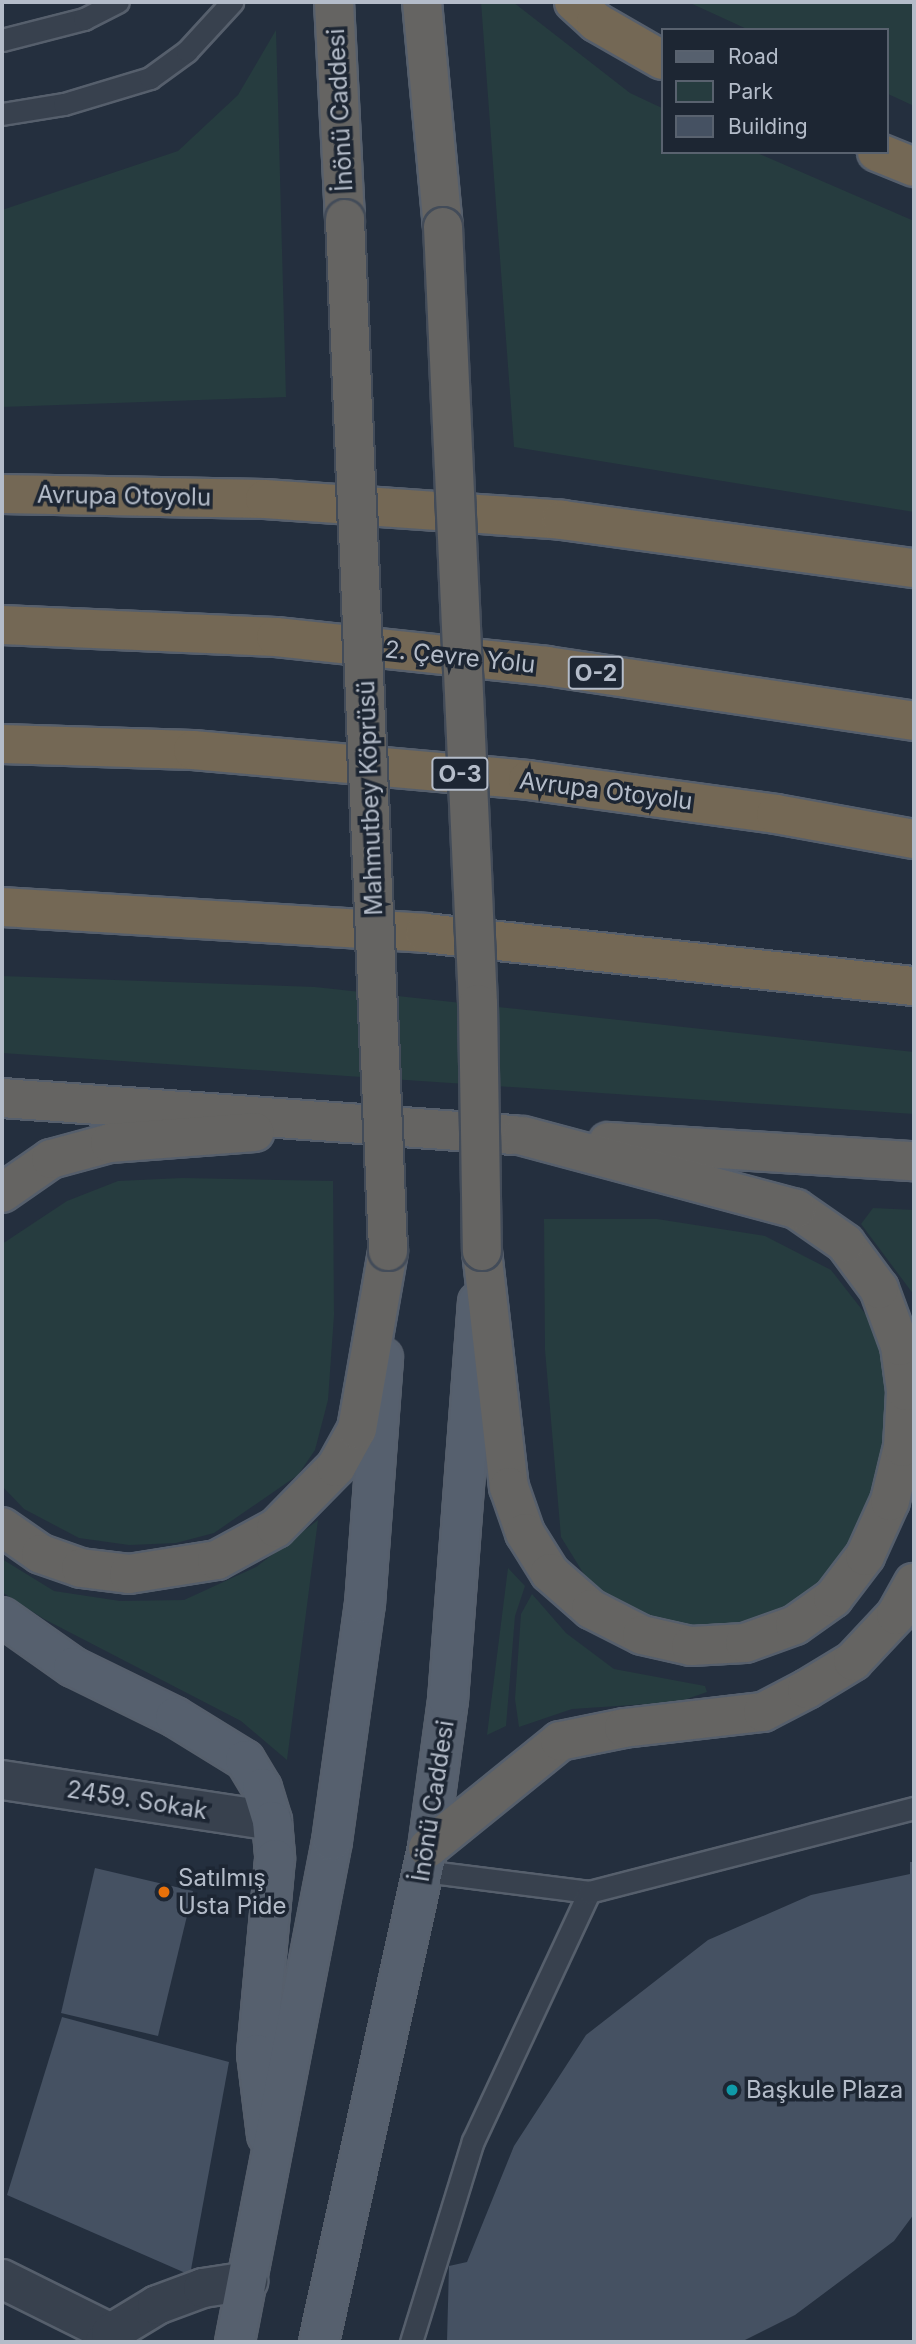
<!DOCTYPE html>
<meta charset="utf-8">
<style>
body{margin:0}
#map{position:relative;width:916px;height:2344px;overflow:hidden;background:#242f3e;font-family:Inter,sans-serif}
div>[style]{position:absolute}
.green>*{inset:0;background:#263c3f}
.building>*{inset:0;background:#455162}
.roads{filter:drop-shadow(2px 0 #565f6c) drop-shadow(-2px 0 #565f6c) drop-shadow(0 2px #565f6c) drop-shadow(0 -2px #565f6c)}
.service>*{height:21px;margin:-10.5px;padding:0 10.5px;transform-origin:10.5px;border-radius:10.5px;background:#38414e}
.minor>*{height:38px;margin:-19px;padding:0 19px;transform-origin:19px;border-radius:19px;background:#38414e}
.tertiary>*{height:38px;margin:-19px;padding:0 19px;transform-origin:19px;border-radius:19px;background:#38414e}
.primary>*{height:38px;margin:-19px;padding:0 19px;transform-origin:19px;border-radius:19px;background:#56606e}
.trunk>*{height:38px;margin:-19px;padding:0 19px;transform-origin:19px;border-radius:19px;background:#656462}
.motorway>*{height:38px;margin:-19px;padding:0 19px;transform-origin:19px;border-radius:19px;background:#746855}
.bridges{filter:drop-shadow(2px 0 #434c59) drop-shadow(-2px 0 #434c59) drop-shadow(0 2px #434c59) drop-shadow(0 -2px #434c59)}
.trunk-bridge>*{height:38px;margin:-19px;padding:0 19px;transform-origin:19px;border-radius:19px;background:#656462}
.dots>*{width:19px;height:19px;translate:-50% -50%;box-sizing:border-box;border:4px solid #1d2633;border-radius:50%}
span{translate:-50% -50%;white-space:nowrap;text-align:center;line-height:1.15;-webkit-text-stroke:7px #1d2633;paint-order:stroke}
.shield-label span{padding:2px 5px;background:#1d2633;border:2px solid;border-radius:5px;-webkit-text-stroke-width:0}
.shield-label{font-size:23px;color:#b4bcc9;font-weight:700}
.street-label{font-size:24px;color:#b4bcc9}
.poi-label{font-size:24px;color:#b4bcc9}
.left{translate:0 -50%;text-align:left}
.frame{position:absolute;inset:0;border:4px solid #b4bcc9;pointer-events:none}
.legend{position:absolute;left:661px;top:28px;width:228px;height:126px;box-sizing:border-box;background:#1d2633;border:2px solid #59626f;margin:0;padding:9px 12px;list-style:none;font-size:21px;color:#b4bcc9}
.legend li{display:flex;align-items:center;gap:14px;height:35px}
.legend b{width:35px;border:2px solid #59626f}
</style>
<div id="map">
<div class="green">
<div style="clip-path:polygon(481px 2px,513px 2px,630px 93px,662px 108px,662px 152px,755px 152px,914px 221px,914px 512px,514px 447px)"></div>
<div style="clip-path:polygon(688px 2px,914px 2px,914px 106px,886px 93px,886px 30px,749px 30px)"></div>
<div style="clip-path:polygon(276px 30px,286px 397px,2px 407px,2px 210px,178px 151px,238px 95px)"></div>
<div style="clip-path:polygon(2px 976px,315px 987px,914px 1052px,914px 1114px,2px 1053px)"></div>
<div style="clip-path:polygon(182px 1178px,333px 1181px,334px 1315px,328px 1400px,315px 1450px,298px 1475px,214px 1533px,176px 1543px,129px 1545px,79px 1538px,24px 1509px,2px 1486px,2px 1244px,67px 1201px,118px 1181px)"></div>
<div style="clip-path:polygon(873px 1208px,914px 1210px,914px 1295px,861px 1224px)"></div>
<div style="clip-path:polygon(544px 1219px,657px 1219px,765px 1236px,831px 1270px,874px 1325px,890px 1386px,886px 1467px,857px 1538px,833px 1575px,771px 1619px,684px 1628px,630px 1613px,590px 1584px,561px 1537px,545px 1350px)"></div>
<div style="clip-path:polygon(318px 1520px,287px 1760px,241px 1721px,44px 1619px,2px 1592px,2px 1559px,54px 1591px,120px 1601px,184px 1600px,256px 1567px)"></div>
<div style="clip-path:polygon(508px 1568px,525px 1586px,515px 1616px,506px 1726px,487px 1735px)"></div>
<div style="clip-path:polygon(532px 1594px,566px 1633px,614px 1669px,705px 1686px,707px 1692px,678px 1702px,572px 1709px,519px 1727px,515px 1699px,521px 1614px)"></div>
</div>
<div class="building">
<div style="clip-path:polygon(910px 1862px,914px 1862px,914px 2214px,894px 2241px,795px 2315px,741px 2342px,447px 2342px,449px 2266px,467px 2262px,514px 2146px,586px 2035px,708px 1940px,811px 1895px,910px 1874px)"></div>
<div style="clip-path:polygon(95px 1868px,193px 1891px,158px 2036px,61px 2013px)"></div>
<div style="clip-path:polygon(62px 2017px,229px 2062px,190px 2275px,7px 2195px)"></div>
</div>
<div class="roads">
<div class="service">
<div style="left:2px;top:40px;width:85px;rotate:-14.4deg"></div>
<div style="left:84px;top:19px;width:38px;rotate:-27deg"></div>
<div style="left:2px;top:114px;width:63px;rotate:-9.2deg"></div>
<div style="left:64px;top:104px;width:90px;rotate:-16.8deg"></div>
<div style="left:150px;top:78px;width:46px;rotate:-36.1deg"></div>
<div style="left:187px;top:51px;width:67px;rotate:-47.4deg"></div>
<div style="left:423px;top:1871px;width:167px;rotate:7.2deg"></div>
<div style="left:411px;top:2342px;width:210px;rotate:-72.9deg"></div>
<div style="left:473px;top:2141px;width:275px;rotate:-65deg"></div>
<div style="left:589px;top:1892px;width:336px;rotate:-14.5deg"></div>
</div>
<div class="minor">
<div style="left:2px;top:1780px;width:273px;rotate:8.6deg"></div>
<div style="left:2px;top:2279px;width:122px;rotate:26.4deg"></div>
</div>
<div class="tertiary">
<div style="left:105px;top:2342px;width:11px;rotate:-56deg"></div>
<div style="left:111px;top:2333px;width:54px;rotate:-31.3deg"></div>
<div style="left:157px;top:2305px;width:49px;rotate:-20.3deg"></div>
<div style="left:203px;top:2288px;width:46px;rotate:-8.8deg"></div>
</div>
<div class="primary">
<div style="left:2px;top:1617px;width:87px;rotate:35.2deg"></div>
<div style="left:73px;top:1667px;width:114px;rotate:26.1deg"></div>
<div style="left:175px;top:1717px;width:82px;rotate:31.6deg"></div>
<div style="left:245px;top:1760px;width:33px;rotate:59deg"></div>
<div style="left:262px;top:1788px;width:34px;rotate:73deg"></div>
<div style="left:272px;top:1821px;width:38px;rotate:85deg"></div>
<div style="left:275px;top:1859px;width:196px;rotate:95.3deg"></div>
<div style="left:257px;top:2054px;width:82px;rotate:83deg"></div>
<div style="left:235px;top:2342px;width:510px;rotate:-79.04deg"></div>
<div style="left:332px;top:1841px;width:239px;rotate:-82.1deg"></div>
<div style="left:365px;top:1604px;width:247px;rotate:-85.8deg"></div>
<div style="left:319px;top:2342px;width:506px;rotate:-77.56deg"></div>
<div style="left:428px;top:1848px;width:149px;rotate:-82.3deg"></div>
<div style="left:448px;top:1700px;width:399px;rotate:-85.7deg"></div>
</div>
<div class="trunk">
<div style="left:334px;top:2px;width:217px;rotate:87.1deg"></div>
<div style="left:422px;top:2px;width:226px;rotate:84.7deg"></div>
<div style="left:2px;top:1098px;width:512px;rotate:4.14deg"></div>
<div style="left:608px;top:1142px;width:307px;rotate:3.6deg"></div>
<div style="left:2px;top:1193px;width:60px;rotate:-34.8deg"></div>
<div style="left:51px;top:1159px;width:61px;rotate:-15.2deg"></div>
<div style="left:110px;top:1143px;width:145px;rotate:-4.3deg"></div>
<div style="left:482px;top:1251px;width:238px;rotate:83.5deg"></div>
<div style="left:509px;top:1487px;width:49px;rotate:70.8deg"></div>
<div style="left:525px;top:1533px;width:47px;rotate:58deg"></div>
<div style="left:550px;top:1573px;width:55px;rotate:41.3deg"></div>
<div style="left:591px;top:1609px;width:57px;rotate:27deg"></div>
<div style="left:642px;top:1635px;width:50px;rotate:12.7deg"></div>
<div style="left:691px;top:1646px;width:54px;rotate:-3.2deg"></div>
<div style="left:745px;top:1643px;width:53px;rotate:-19.8deg"></div>
<div style="left:795px;top:1625px;width:47px;rotate:-35.4deg"></div>
<div style="left:833px;top:1598px;width:53px;rotate:-52.7deg"></div>
<div style="left:865px;top:1556px;width:60px;rotate:-65.6deg"></div>
<div style="left:890px;top:1501px;width:56px;rotate:-76.5deg"></div>
<div style="left:903px;top:1447px;width:56px;rotate:-86.9deg"></div>
<div style="left:906px;top:1391px;width:45px;rotate:-97.6deg"></div>
<div style="left:900px;top:1346px;width:61px;rotate:-110.2deg"></div>
<div style="left:879px;top:1289px;width:57px;rotate:-126.5deg"></div>
<div style="left:845px;top:1243px;width:60px;rotate:-145.2deg"></div>
<div style="left:796px;top:1209px;width:283px;rotate:-165deg"></div>
<div style="left:2px;top:1527px;width:47px;rotate:34.7deg"></div>
<div style="left:41px;top:1554px;width:42px;rotate:19.3deg"></div>
<div style="left:81px;top:1568px;width:48px;rotate:7.1deg"></div>
<div style="left:129px;top:1574px;width:89px;rotate:-9deg"></div>
<div style="left:217px;top:1560px;width:67px;rotate:-28.5deg"></div>
<div style="left:276px;top:1528px;width:86px;rotate:-45.5deg"></div>
<div style="left:336px;top:1467px;width:43px;rotate:-61.1deg"></div>
<div style="left:357px;top:1429px;width:181px;rotate:-80.1deg"></div>
<div style="left:428px;top:1848px;width:170px;rotate:-39deg"></div>
<div style="left:560px;top:1741px;width:65px;rotate:-11.5deg"></div>
<div style="left:624px;top:1728px;width:140px;rotate:-6.6deg"></div>
<div style="left:763px;top:1712px;width:50px;rotate:-27.6deg"></div>
<div style="left:807px;top:1689px;width:54px;rotate:-31.3deg"></div>
<div style="left:853px;top:1661px;width:63px;rotate:-46.9deg"></div>
<div style="left:896px;top:1615px;width:37px;rotate:-61deg"></div>
</div>
<div class="motorway">
<div style="left:574px;top:2px;width:30px;rotate:42deg"></div>
<div style="left:596px;top:22px;width:76px;rotate:29.9deg"></div>
<div style="left:877px;top:152px;width:40px;rotate:22deg"></div>
<div style="left:2px;top:494px;width:263px;rotate:1.1deg"></div>
<div style="left:265px;top:499px;width:298px;rotate:4deg"></div>
<div style="left:562px;top:520px;width:355px;rotate:7.8deg"></div>
<div style="left:2px;top:625px;width:274px;rotate:2.5deg"></div>
<div style="left:276px;top:637px;width:273px;rotate:6.1deg"></div>
<div style="left:547px;top:666px;width:371px;rotate:8.5deg"></div>
<div style="left:2px;top:744px;width:191px;rotate:1.8deg"></div>
<div style="left:193px;top:750px;width:336px;rotate:5.1deg"></div>
<div style="left:528px;top:780px;width:250px;rotate:7.8deg"></div>
<div style="left:776px;top:814px;width:140px;rotate:10.3deg"></div>
<div style="left:2px;top:907px;width:424px;rotate:3.5deg"></div>
<div style="left:425px;top:933px;width:492px;rotate:6.2deg"></div>
</div>
</div>
<div class="bridges">
<div class="trunk-bridge">
<div style="left:345px;top:219px;width:1033px;rotate:87.61deg"></div>
<div style="left:443px;top:227px;width:778px;rotate:87.42deg"></div>
<div style="left:478px;top:1004px;width:247px;rotate:89.1deg"></div>
</div>
</div>
<div class="dots">
<div style="left:164px;top:1892px;background:#e8710a"></div>
<div style="left:732px;top:2090px;background:#0f9aa8"></div>
</div>
<div class="shield-label">
<span style="left:596px;top:673px">O-2</span>
<span style="left:460px;top:774px">O-3</span>
</div>
<div class="street-label">
<span style="left:340px;top:110px;rotate:-93deg">İnönü Caddesi</span>
<span style="left:124px;top:496px;rotate:1deg">Avrupa Otoyolu</span>
<span style="left:460px;top:657px;rotate:6deg">2. Çevre Yolu</span>
<span style="left:606px;top:791px;rotate:7deg">Avrupa Otoyolu</span>
<span style="left:370px;top:798px;rotate:-92deg">Mahmutbey Köprüsü</span>
<span style="left:137px;top:1800px;rotate:9deg">2459. Sokak</span>
<span style="left:433px;top:1801px;rotate:-81deg">İnönü Caddesi</span>
</div>
<div class="poi-label">
<span class="left" style="left:178px;top:1892px">Satılmış<br>Usta Pide</span>
<span class="left" style="left:746px;top:2090px">Başkule Plaza</span>
</div>
<div class="frame"></div>
<ul class="legend">
<li><b style="height:9px;background:#56606e"></b>Road</li>
<li><b style="height:19px;background:#263c3f"></b>Park</li>
<li><b style="height:19px;background:#455162"></b>Building</li>
</ul>
</div>
